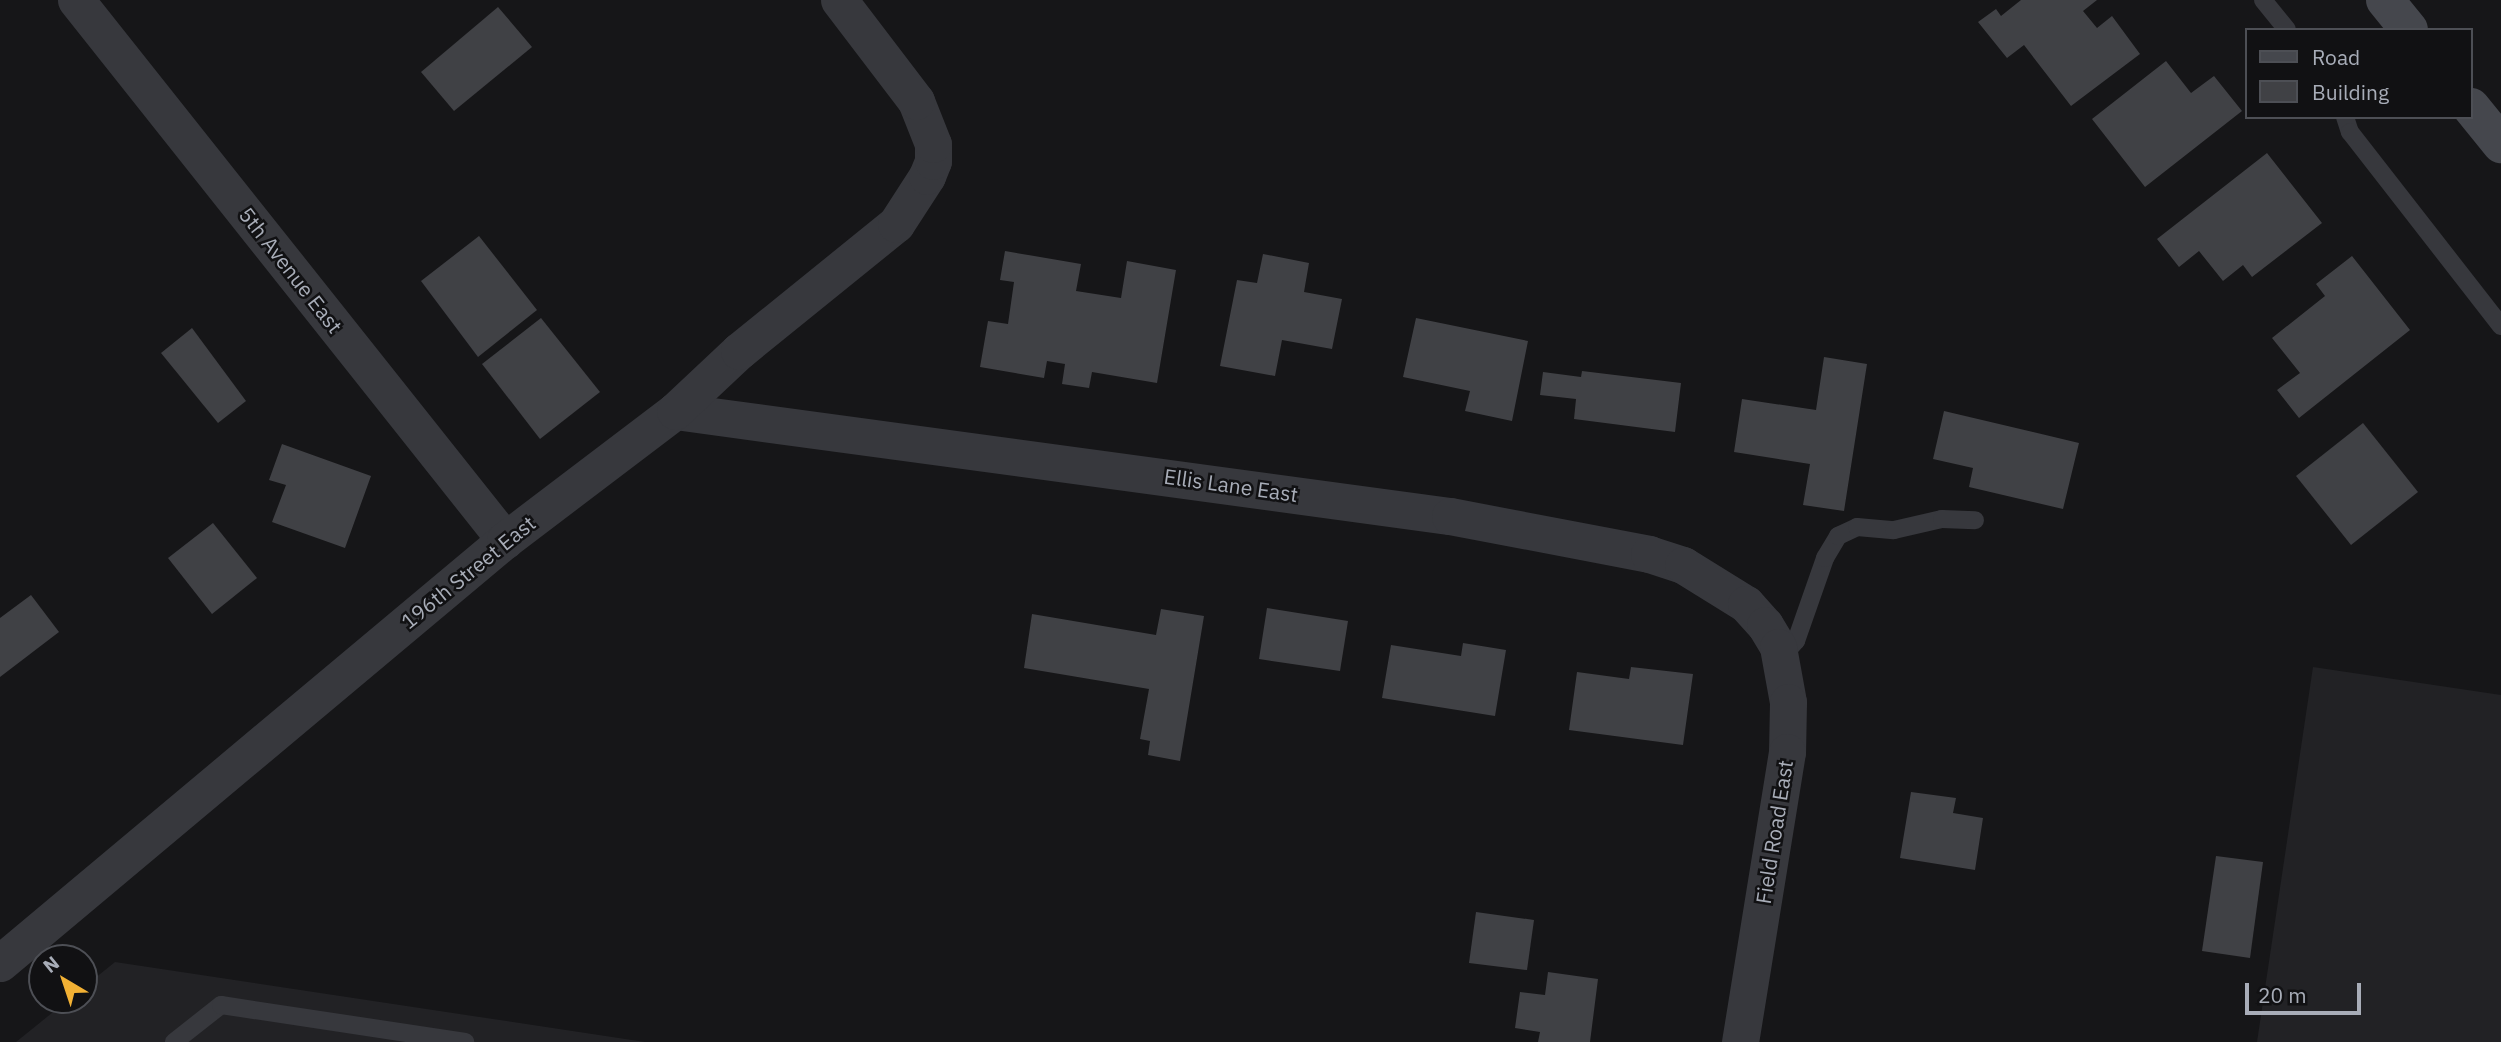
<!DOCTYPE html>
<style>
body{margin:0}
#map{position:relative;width:2501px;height:1042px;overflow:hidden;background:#161618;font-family:"IBM Plex Sans",sans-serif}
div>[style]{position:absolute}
.built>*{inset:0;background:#222225}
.building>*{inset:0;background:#404145}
.lane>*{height:18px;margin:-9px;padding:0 9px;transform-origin:9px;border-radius:9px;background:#37383d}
.street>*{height:37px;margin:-18.5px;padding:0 18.5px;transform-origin:18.5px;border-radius:18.5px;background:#37383d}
.secondary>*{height:38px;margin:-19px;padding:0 19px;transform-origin:19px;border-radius:19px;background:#45474d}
span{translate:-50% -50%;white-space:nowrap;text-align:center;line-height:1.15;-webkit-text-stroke:5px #111113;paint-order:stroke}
.street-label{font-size:21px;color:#a8adb8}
.legend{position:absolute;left:2245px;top:28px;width:228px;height:91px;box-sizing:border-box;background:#111113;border:2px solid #4d4f55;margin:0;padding:9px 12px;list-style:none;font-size:21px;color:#a8adb8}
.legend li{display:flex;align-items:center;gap:14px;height:35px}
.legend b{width:35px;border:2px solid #4d4f55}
.north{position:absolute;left:28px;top:944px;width:70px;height:70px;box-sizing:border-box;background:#111113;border:2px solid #4d4f55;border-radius:50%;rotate:321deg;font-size:19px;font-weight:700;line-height:28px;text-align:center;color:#a8adb8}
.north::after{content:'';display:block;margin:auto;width:24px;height:32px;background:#f2b134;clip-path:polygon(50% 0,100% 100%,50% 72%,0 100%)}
.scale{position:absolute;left:2245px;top:983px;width:116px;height:32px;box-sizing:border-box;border:4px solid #a8adb8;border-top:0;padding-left:9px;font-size:21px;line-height:24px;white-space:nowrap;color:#a8adb8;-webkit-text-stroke:5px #111113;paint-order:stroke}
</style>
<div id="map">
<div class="built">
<div style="clip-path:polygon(2313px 667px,2501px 695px,2501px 1042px,2257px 1042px)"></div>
<div style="clip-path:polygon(115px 962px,645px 1042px,16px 1042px,68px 1000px,84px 1000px,84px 987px)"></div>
</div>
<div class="building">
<div style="clip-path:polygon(2021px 0,2097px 0,2083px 11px,2097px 28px,2112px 16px,2140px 54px,2071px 106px,2024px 45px,2007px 58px,1978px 22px,1996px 9px,2001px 16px)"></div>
<div style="clip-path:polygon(498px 7px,532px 47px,454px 111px,421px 72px)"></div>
<div style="clip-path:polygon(2166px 61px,2191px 93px,2214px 76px,2242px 111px,2145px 187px,2092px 119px)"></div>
<div style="clip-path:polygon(2267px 153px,2322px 223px,2252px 277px,2243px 265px,2223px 281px,2199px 251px,2179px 267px,2157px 239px)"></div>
<div style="clip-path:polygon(479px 236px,537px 310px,478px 357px,421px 281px)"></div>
<div style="clip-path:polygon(1005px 251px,1081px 264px,1076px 291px,1121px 298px,1127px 261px,1176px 270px,1157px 383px,1092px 372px,1089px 388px,1062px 384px,1065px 364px,1047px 361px,1044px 378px,980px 367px,988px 321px,1008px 324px,1014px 282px,1000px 280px)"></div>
<div style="clip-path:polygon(1263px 254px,1309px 263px,1304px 292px,1342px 299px,1332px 349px,1282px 340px,1275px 376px,1220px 366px,1237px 280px,1257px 283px)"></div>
<div style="clip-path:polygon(2352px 256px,2410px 330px,2299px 418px,2277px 390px,2300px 373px,2272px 338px,2325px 296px,2316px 284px)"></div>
<div style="clip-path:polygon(541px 318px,600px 392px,540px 439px,482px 364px)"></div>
<div style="clip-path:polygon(1416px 318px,1528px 341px,1512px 421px,1465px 411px,1470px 391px,1403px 377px)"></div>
<div style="clip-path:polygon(192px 328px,246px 401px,218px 423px,161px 353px)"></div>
<div style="clip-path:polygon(1824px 357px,1867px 364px,1844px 511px,1803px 505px,1810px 464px,1734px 452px,1742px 399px,1816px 410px)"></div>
<div style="clip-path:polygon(1582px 371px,1681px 383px,1675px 432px,1574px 419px,1576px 399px,1540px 395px,1543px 372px,1581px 377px)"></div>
<div style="clip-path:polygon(1944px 411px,2079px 443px,2063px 509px,1969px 487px,1973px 468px,1933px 459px)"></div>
<div style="clip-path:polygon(2363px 423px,2418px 492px,2351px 545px,2296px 476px)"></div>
<div style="clip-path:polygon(282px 444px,371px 476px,345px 548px,272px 522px,286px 485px,269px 480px)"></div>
<div style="clip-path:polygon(213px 523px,257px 578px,212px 614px,168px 558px)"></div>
<div style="clip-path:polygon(31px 595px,59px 632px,0 677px,0 618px)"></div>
<div style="clip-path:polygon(1267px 608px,1348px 621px,1340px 671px,1259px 659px)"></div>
<div style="clip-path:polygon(1161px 609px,1204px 616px,1180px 761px,1148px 755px,1150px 741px,1140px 739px,1149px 689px,1024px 668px,1032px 614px,1156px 635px)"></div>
<div style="clip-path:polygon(1463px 643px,1506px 650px,1495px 716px,1382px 698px,1391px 645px,1461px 656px)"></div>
<div style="clip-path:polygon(1631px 667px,1693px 674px,1683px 745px,1569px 730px,1577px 672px,1629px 679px)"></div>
<div style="clip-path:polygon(1911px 792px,1956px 798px,1953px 813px,1983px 818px,1975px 870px,1900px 858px)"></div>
<div style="clip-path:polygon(2216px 856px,2263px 862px,2250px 958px,2202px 951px)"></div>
<div style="clip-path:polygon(1476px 912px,1534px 920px,1527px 970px,1469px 963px)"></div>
<div style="clip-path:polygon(1548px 972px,1598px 979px,1590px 1042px,1538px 1042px,1540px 1032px,1515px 1028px,1520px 992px,1545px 995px)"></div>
</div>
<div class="lane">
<div style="left:2263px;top:0;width:38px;rotate:51deg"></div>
<div style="left:2345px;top:117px;width:16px;rotate:72deg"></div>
<div style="left:2350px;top:132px;width:246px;rotate:52.1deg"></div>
<div style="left:1781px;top:658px;width:23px;rotate:-49deg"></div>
<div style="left:1796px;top:641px;width:88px;rotate:-70.7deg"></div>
<div style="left:1825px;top:558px;width:26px;rotate:-59deg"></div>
<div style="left:1838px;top:536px;width:21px;rotate:-25deg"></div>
<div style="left:1857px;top:527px;width:37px;rotate:5deg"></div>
<div style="left:1894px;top:530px;width:49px;rotate:-12.9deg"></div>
<div style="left:1942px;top:519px;width:33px;rotate:2deg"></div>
<div style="left:174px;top:1042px;width:60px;rotate:-38.2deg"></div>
<div style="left:221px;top:1005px;width:247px;rotate:8.6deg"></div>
</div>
<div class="street">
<div style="left:76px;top:0;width:690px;rotate:51.53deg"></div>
<div style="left:675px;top:411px;width:782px;rotate:7.72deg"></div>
<div style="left:1450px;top:516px;width:203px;rotate:10.8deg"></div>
<div style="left:1649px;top:554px;width:36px;rotate:18deg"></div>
<div style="left:1683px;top:565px;width:74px;rotate:31.8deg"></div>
<div style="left:1746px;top:604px;width:28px;rotate:48deg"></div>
<div style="left:1765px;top:625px;width:26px;rotate:59deg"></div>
<div style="left:1778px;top:647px;width:56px;rotate:79.7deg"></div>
<div style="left:1788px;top:702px;width:50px;rotate:91.1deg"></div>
<div style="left:1787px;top:752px;width:294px;rotate:99.2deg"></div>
<div style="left:0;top:963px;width:659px;rotate:-39.95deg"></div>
<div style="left:505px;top:540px;width:213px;rotate:-37.2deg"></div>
<div style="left:675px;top:411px;width:88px;rotate:-43.2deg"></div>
<div style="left:739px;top:351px;width:202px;rotate:-39deg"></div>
<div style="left:896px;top:224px;width:57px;rotate:-57.1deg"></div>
<div style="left:927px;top:176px;width:16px;rotate:-68deg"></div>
<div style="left:933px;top:161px;width:17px;rotate:-90deg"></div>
<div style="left:933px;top:144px;width:46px;rotate:-111.6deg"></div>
<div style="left:916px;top:101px;width:127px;rotate:-127.3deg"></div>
</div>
<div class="secondary">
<div style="left:2385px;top:0;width:38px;rotate:51deg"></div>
<div style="left:2471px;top:107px;width:48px;rotate:51deg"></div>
</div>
<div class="street-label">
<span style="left:291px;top:270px;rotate:52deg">5th Avenue East</span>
<span style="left:1231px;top:485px;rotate:8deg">Ellis Lane East</span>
<span style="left:468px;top:572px;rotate:-39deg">196th Street East</span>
<span style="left:1774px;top:832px;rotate:-81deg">Field Road East</span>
</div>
<ul class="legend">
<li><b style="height:9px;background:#45474d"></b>Road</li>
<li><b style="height:19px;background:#404145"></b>Building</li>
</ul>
<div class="north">N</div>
<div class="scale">20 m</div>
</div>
